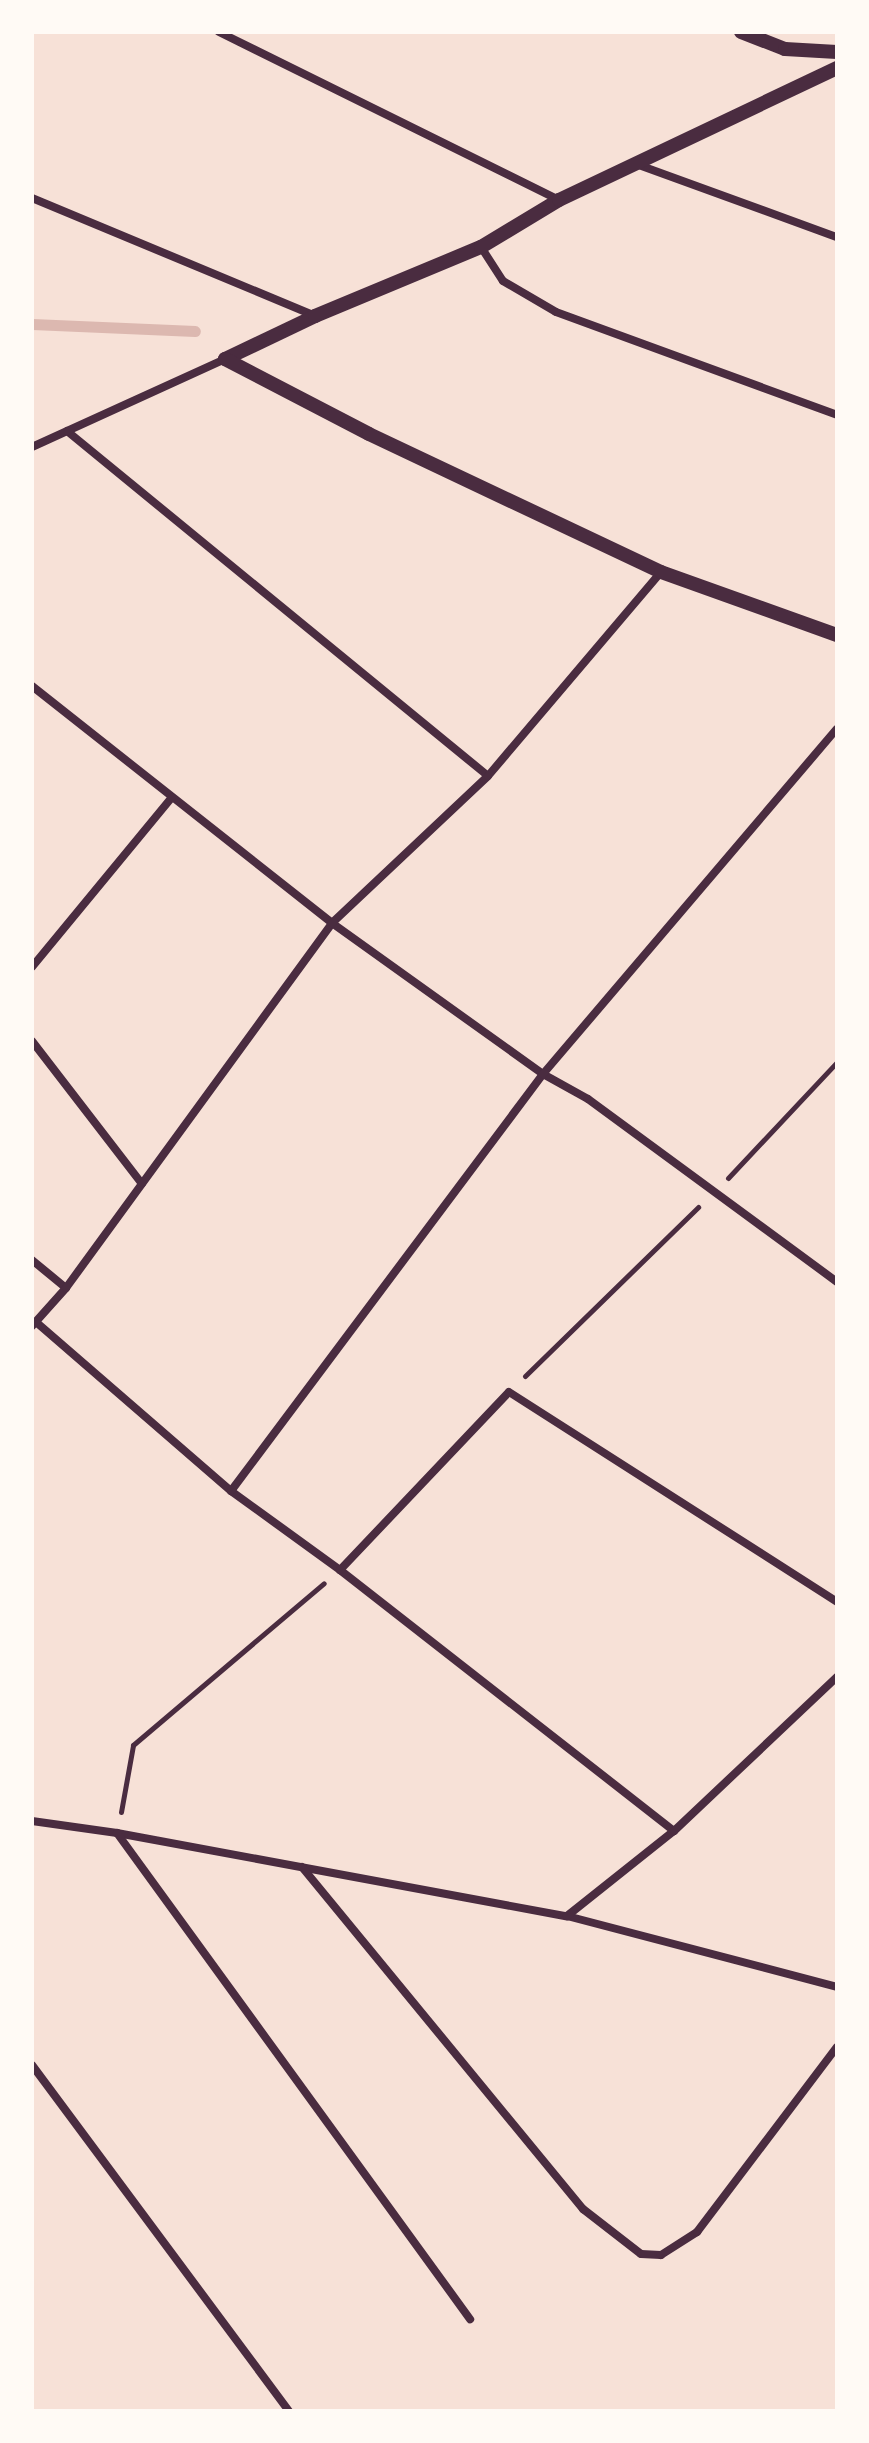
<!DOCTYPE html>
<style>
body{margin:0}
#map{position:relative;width:869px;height:2443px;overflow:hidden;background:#f7e1d7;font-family:"Source Sans 3",sans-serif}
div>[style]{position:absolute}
.stream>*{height:11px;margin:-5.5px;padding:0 5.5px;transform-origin:5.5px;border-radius:5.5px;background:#dcb8b0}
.path>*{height:5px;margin:-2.5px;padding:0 2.5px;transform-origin:2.5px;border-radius:2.5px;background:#4a2c40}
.minor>*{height:8px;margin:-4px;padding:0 4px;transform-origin:4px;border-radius:4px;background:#4a2c40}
.tertiary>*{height:14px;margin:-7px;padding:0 7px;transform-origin:7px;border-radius:7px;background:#4a2c40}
span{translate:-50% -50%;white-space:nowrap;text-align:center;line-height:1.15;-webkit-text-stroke:6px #fffaf5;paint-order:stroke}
.frame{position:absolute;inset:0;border:34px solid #fffaf5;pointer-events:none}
</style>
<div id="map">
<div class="stream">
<div style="left:32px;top:324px;width:163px;rotate:2.5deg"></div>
</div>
<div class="path">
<div style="left:728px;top:1178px;width:159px;rotate:-46.8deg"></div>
<div style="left:525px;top:1376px;width:242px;rotate:-44.3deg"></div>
<div style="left:121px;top:1812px;width:68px;rotate:-79.8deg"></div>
<div style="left:133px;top:1745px;width:250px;rotate:-40.3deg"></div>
</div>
<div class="minor">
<div style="left:219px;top:32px;width:379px;rotate:26.3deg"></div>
<div style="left:636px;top:164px;width:214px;rotate:20deg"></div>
<div style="left:32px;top:198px;width:307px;rotate:22.6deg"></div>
<div style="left:481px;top:247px;width:40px;rotate:57.1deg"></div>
<div style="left:503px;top:281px;width:61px;rotate:30.3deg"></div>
<div style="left:556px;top:312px;width:299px;rotate:20.1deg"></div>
<div style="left:67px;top:431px;width:544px;rotate:39.33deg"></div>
<div style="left:32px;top:447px;width:212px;rotate:-24.5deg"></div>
<div style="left:32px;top:686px;width:382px;rotate:38.3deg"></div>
<div style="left:332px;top:923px;width:259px;rotate:35.6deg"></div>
<div style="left:543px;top:1074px;width:51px;rotate:29.1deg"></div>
<div style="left:588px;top:1099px;width:309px;rotate:36.3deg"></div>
<div style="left:32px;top:967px;width:220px;rotate:-50.5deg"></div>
<div style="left:32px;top:1041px;width:180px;rotate:52.4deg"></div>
<div style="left:32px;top:1260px;width:44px;rotate:39.5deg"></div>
<div style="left:36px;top:1322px;width:258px;rotate:40.9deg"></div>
<div style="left:231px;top:1491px;width:135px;rotate:35.9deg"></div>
<div style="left:340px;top:1570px;width:424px;rotate:38deg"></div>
<div style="left:32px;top:1326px;width:51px;rotate:-48.2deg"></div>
<div style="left:66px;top:1288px;width:452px;rotate:-53.9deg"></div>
<div style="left:332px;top:923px;width:214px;rotate:-43.3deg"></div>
<div style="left:488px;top:776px;width:267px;rotate:-49.7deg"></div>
<div style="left:231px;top:1491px;width:521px;rotate:-53.2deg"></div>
<div style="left:543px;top:1074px;width:453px;rotate:-49.6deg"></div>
<div style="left:340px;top:1570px;width:245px;rotate:-46.5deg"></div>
<div style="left:509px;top:1392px;width:389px;rotate:32.6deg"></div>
<div style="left:32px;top:1821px;width:86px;rotate:8deg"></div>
<div style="left:117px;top:1833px;width:458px;rotate:10.5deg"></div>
<div style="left:567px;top:1916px;width:279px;rotate:14.7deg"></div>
<div style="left:117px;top:1833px;width:601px;rotate:54.01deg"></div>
<div style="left:302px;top:1867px;width:443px;rotate:50.6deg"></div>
<div style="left:583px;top:2209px;width:73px;rotate:37.8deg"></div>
<div style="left:641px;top:2254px;width:20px;rotate:3deg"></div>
<div style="left:661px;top:2255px;width:43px;rotate:-32.6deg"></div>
<div style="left:697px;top:2232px;width:232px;rotate:-52.9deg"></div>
<div style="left:567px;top:1916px;width:137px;rotate:-38.5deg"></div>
<div style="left:674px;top:1831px;width:224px;rotate:-43.4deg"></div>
<div style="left:32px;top:2065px;width:431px;rotate:53.4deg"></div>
</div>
<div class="tertiary">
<div style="left:741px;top:32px;width:47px;rotate:21.1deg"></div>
<div style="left:785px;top:49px;width:52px;rotate:3.3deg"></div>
<div style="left:225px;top:359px;width:100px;rotate:-25.5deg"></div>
<div style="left:315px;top:316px;width:180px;rotate:-22.6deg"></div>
<div style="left:481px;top:247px;width:91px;rotate:-31.1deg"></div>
<div style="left:559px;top:200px;width:308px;rotate:-25.4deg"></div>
<div style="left:225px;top:359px;width:162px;rotate:27.5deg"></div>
<div style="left:369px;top:434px;width:323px;rotate:25.3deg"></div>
<div style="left:661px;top:572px;width:187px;rotate:19.7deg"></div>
</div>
<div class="frame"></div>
</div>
